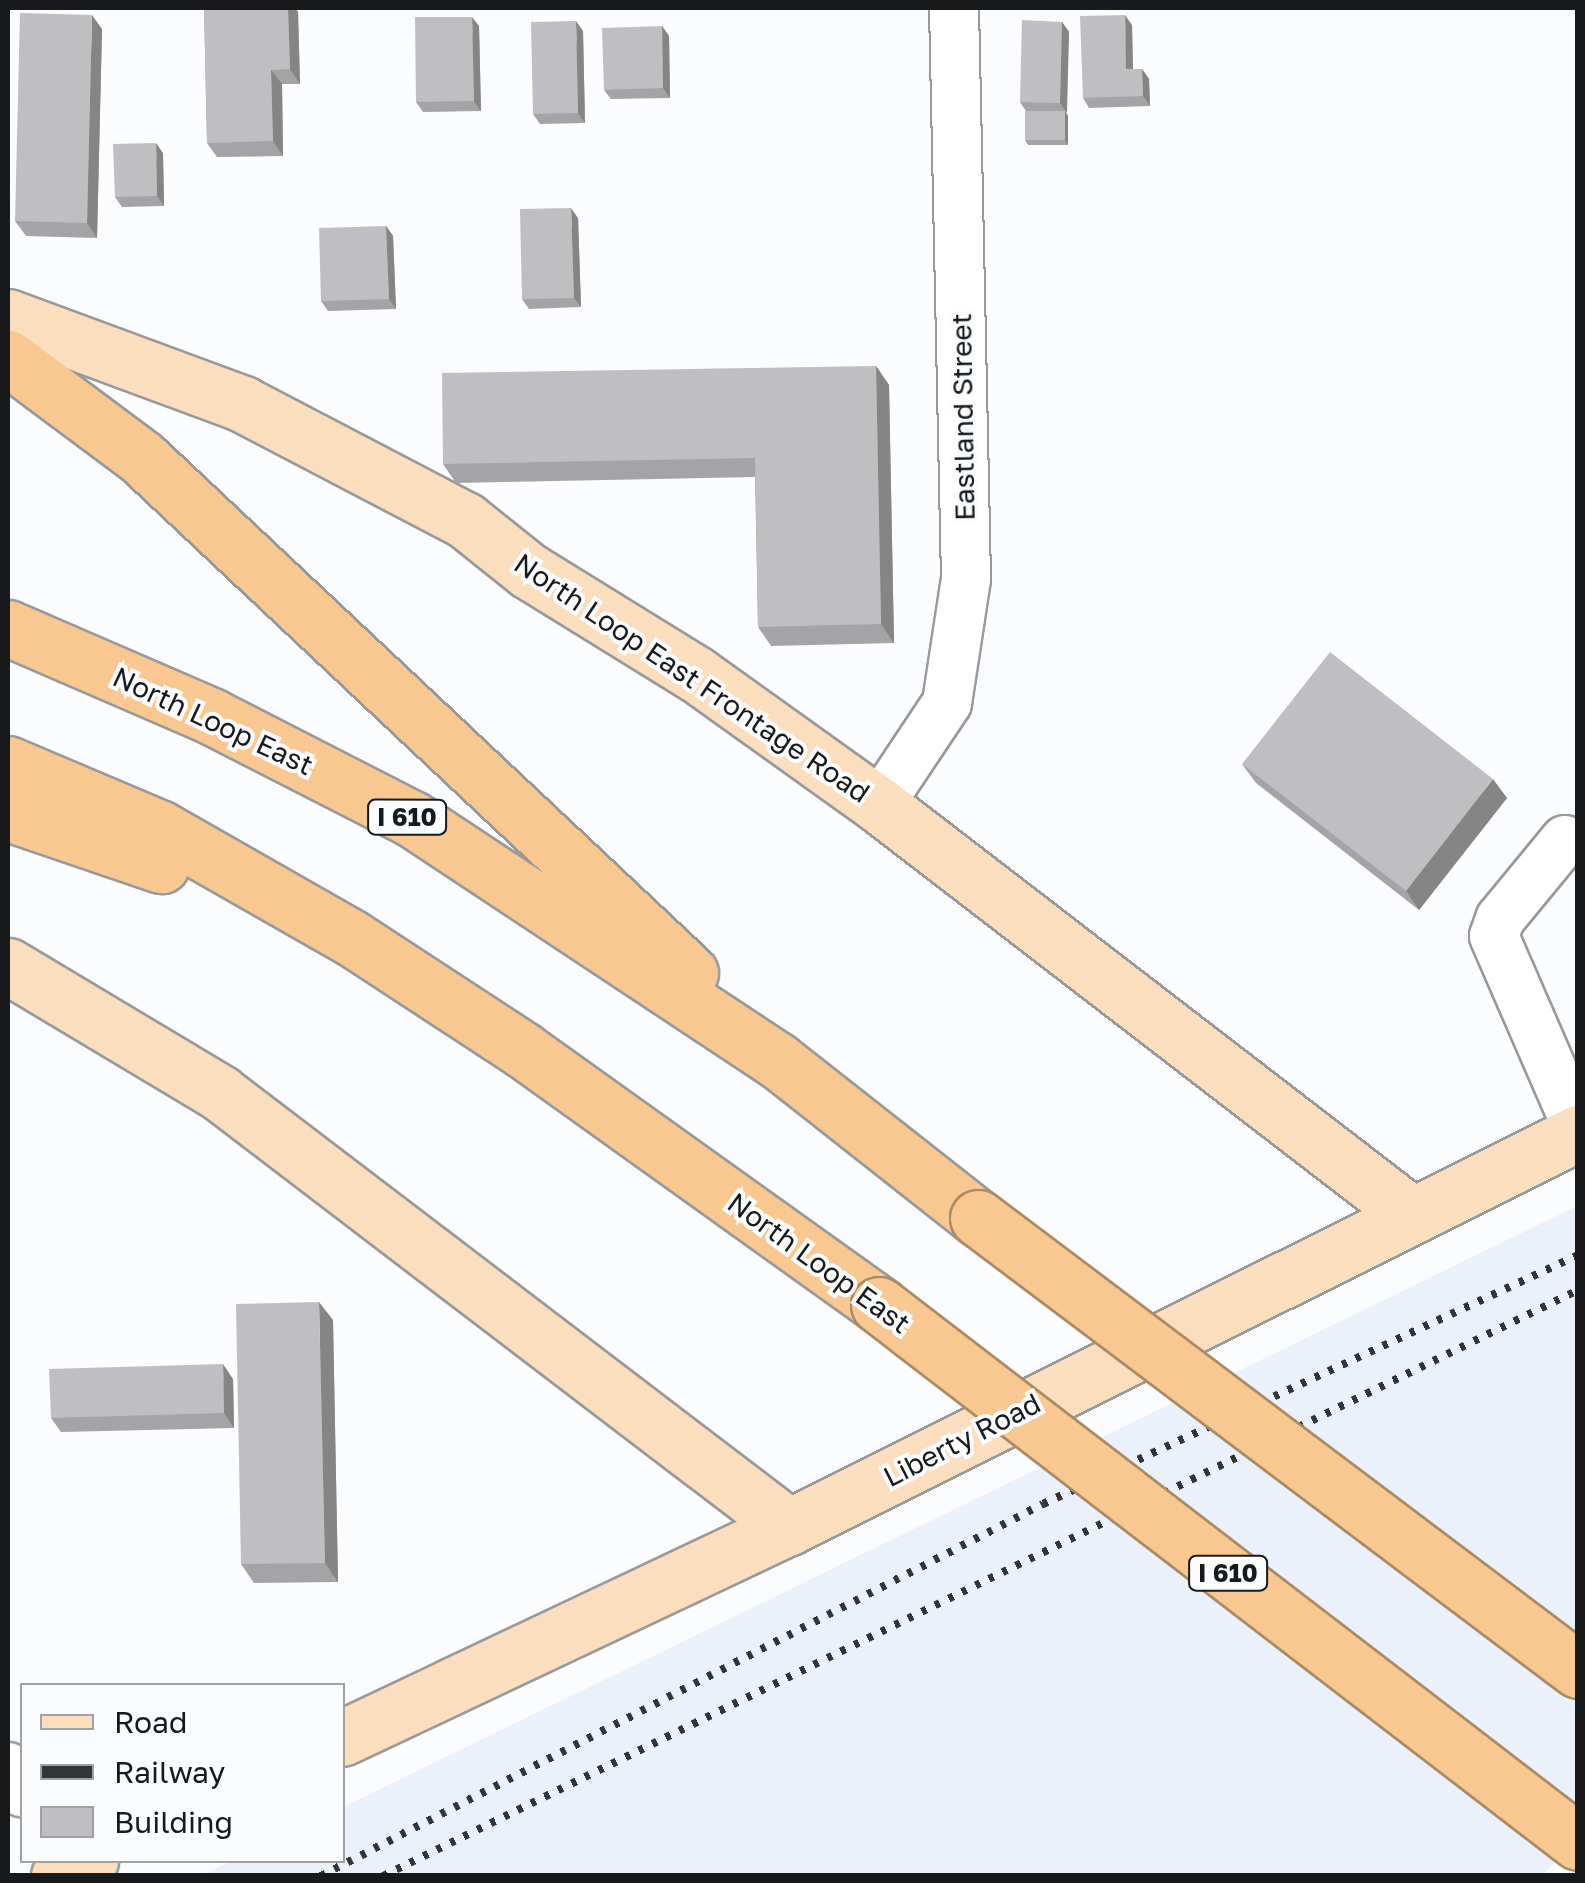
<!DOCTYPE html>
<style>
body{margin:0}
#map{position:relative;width:1585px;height:1883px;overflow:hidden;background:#fafcfe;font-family:"Golos Text",sans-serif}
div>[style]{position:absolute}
.built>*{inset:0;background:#ebf1fa}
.roads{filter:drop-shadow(2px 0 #98999b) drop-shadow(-2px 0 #98999b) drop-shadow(0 2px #98999b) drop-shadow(0 -2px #98999b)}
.minor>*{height:48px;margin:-24px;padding:0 24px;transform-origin:24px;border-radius:24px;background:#fff}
.major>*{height:55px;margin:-27.5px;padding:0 27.5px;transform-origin:27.5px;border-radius:27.5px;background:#fbdebd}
.highway>*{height:55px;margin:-27.5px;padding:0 27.5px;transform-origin:27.5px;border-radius:27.5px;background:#f9c891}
.rail>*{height:8px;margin-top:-4px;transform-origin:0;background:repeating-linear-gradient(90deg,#333436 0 5px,transparent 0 15px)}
.bridges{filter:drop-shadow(2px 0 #aa8b67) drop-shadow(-2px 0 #aa8b67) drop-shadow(0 2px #aa8b67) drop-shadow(0 -2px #aa8b67)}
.highway-bridge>*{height:55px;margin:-27.5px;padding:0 27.5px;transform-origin:27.5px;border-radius:27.5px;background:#f9c891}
.wall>*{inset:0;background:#a4a3a5}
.shaded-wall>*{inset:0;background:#868586}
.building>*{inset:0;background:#bfbec0}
span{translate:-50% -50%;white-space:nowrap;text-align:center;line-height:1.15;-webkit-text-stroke:8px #fafcfe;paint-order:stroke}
.shield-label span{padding:2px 8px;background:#fafcfe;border:2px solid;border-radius:8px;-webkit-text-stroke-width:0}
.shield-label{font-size:25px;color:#18191a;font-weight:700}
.street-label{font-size:28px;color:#18191a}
.frame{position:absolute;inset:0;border:10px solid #18191a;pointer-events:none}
.legend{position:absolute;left:20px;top:1683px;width:325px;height:180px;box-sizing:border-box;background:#fafcfe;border:2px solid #a0a1a3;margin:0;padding:12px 18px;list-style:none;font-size:30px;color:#18191a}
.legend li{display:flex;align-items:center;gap:20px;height:50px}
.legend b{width:50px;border:2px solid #a0a1a3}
</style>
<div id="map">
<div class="built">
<div style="clip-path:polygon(1577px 1206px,1577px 1840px,1542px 1875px,200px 1876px,232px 1861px,342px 1860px,343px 1807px)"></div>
</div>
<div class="roads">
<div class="minor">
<div style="left:879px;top:805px;width:123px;rotate:-56.3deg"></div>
<div style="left:947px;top:703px;width:125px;rotate:-81.3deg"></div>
<div style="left:966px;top:579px;width:571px;rotate:-91.2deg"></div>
<div style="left:1565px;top:840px;width:102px;rotate:129.4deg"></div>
<div style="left:1500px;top:919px;width:18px;rotate:109deg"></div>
<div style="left:1494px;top:936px;width:210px;rotate:66.5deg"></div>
<div style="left:8px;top:1767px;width:29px;rotate:61deg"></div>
</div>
<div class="major">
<div style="left:8px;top:317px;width:251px;rotate:20.3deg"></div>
<div style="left:243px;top:404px;width:250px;rotate:27.6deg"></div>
<div style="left:465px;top:520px;width:82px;rotate:38.6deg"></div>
<div style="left:529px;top:571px;width:196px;rotate:31.7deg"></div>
<div style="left:696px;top:674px;width:225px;rotate:35.6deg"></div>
<div style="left:879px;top:805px;width:672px;rotate:37.57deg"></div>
<div style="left:8px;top:966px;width:247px;rotate:30.9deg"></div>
<div style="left:220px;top:1093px;width:716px;rotate:37.33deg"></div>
<div style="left:342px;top:1738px;width:494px;rotate:-25.3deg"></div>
<div style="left:789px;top:1527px;width:882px;rotate:-26.54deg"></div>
<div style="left:59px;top:1876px;width:35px;rotate:-27deg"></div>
</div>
<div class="highway">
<div style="left:8px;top:358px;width:167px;rotate:36.7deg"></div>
<div style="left:142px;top:458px;width:752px;rotate:43.22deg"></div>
<div style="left:8px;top:628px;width:221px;rotate:23.4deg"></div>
<div style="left:211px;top:716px;width:228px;rotate:27.1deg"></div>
<div style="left:414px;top:820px;width:435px;rotate:33.5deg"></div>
<div style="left:777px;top:1060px;width:256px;rotate:38.2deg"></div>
<div style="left:8px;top:764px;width:164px;rotate:23deg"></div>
<div style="left:159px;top:828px;width:222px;rotate:29.7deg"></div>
<div style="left:352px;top:938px;width:204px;rotate:33.2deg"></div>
<div style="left:523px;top:1050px;width:438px;rotate:35.6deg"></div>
<div style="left:8px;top:813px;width:162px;rotate:18.8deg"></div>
</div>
</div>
<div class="rail">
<div style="left:321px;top:1876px;width:812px;rotate:-27.26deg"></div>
<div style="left:1043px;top:1504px;width:590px;rotate:-24.96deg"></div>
<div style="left:383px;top:1876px;width:1331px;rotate:-26.12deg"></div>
</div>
<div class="bridges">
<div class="highway-bridge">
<div style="left:978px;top:1218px;width:751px;rotate:36.99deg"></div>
<div style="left:879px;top:1305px;width:881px;rotate:37.53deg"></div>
</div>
</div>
<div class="wall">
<div style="clip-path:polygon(204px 8px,295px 8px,298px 12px,300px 84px,282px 84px,283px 156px,217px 157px,207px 143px)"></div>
<div style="clip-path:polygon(1062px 22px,1069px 32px,1066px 113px,1068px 116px,1068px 145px,1028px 145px,1025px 140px,1026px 111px,1020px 102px)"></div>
<div style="clip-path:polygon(1132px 25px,1133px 69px,1142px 69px,1149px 79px,1150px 106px,1089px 108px,1083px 98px)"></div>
<div style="clip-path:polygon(479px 26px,481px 111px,423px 112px,416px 102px)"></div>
<div style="clip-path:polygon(662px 26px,669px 36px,670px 98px,611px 99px,604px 90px)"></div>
<div style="clip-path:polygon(102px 29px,97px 238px,26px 236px,15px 221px)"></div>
<div style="clip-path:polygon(583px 31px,585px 123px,540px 124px,533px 114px)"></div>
<div style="clip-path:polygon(163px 153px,164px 206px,122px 207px,115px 197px)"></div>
<div style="clip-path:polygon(578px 218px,581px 307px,529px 309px,522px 299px)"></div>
<div style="clip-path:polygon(386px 226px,393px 236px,396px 309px,328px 311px,321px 301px)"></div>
<div style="clip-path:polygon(876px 366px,889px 385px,894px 643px,771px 646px,758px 627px,755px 477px,456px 483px,443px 464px)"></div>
<div style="clip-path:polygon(1242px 764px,1507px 798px,1419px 910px,1256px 783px)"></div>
<div style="clip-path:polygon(333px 1320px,338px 1582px,254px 1583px,241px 1564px)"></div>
<div style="clip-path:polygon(233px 1379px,234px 1428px,61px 1432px,51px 1418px)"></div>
</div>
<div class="shaded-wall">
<div style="clip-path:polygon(288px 8px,295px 8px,298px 12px,300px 84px,290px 69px)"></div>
<div style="clip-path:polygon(92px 15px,102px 29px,97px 238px,87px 223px)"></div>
<div style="clip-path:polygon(1125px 15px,1132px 25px,1133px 79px,1126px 69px)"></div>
<div style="clip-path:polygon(472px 17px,479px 26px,481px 111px,474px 101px)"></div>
<div style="clip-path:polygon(576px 21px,583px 31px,585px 123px,578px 113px)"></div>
<div style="clip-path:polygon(1062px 22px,1069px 32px,1067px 113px,1060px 103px)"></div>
<div style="clip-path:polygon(662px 26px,669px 36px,670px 98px,663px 88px)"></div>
<div style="clip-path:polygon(1142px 69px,1149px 79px,1150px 106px,1143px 96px)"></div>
<div style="clip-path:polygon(271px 70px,282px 84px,283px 156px,273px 141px)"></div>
<div style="clip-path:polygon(1065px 111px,1068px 116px,1068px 145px,1065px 140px)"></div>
<div style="clip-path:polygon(156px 143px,163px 153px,164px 206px,157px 196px)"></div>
<div style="clip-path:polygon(571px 208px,578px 218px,581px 307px,574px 298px)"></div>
<div style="clip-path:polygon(386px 226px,393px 236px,396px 309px,389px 299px)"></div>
<div style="clip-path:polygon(876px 366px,889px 385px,894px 643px,881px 624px)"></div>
<div style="clip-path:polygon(1493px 779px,1507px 798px,1419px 910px,1406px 891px)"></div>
<div style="clip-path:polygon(319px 1302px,333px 1320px,338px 1582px,325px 1563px)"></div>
<div style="clip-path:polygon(223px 1364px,233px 1379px,234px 1428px,224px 1413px)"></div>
</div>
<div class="building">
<div style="clip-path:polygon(204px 8px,288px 8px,290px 69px,271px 70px,273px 141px,207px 143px)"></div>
<div style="clip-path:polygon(20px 13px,92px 15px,87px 223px,15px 221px)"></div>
<div style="clip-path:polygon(1125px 15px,1126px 69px,1142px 69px,1143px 96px,1083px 98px,1080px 16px)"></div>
<div style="clip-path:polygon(415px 17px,472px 17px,474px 101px,416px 102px)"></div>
<div style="clip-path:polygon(1022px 20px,1062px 22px,1060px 103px,1020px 102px)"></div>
<div style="clip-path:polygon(576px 21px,578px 113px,533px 114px,531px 22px)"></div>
<div style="clip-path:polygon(662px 26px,663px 88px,604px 90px,602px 28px)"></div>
<div style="clip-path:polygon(1025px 111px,1065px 111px,1065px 140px,1025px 140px)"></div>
<div style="clip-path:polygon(156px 143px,157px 196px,115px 197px,113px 144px)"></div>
<div style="clip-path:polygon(571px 208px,574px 298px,522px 299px,520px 209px)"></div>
<div style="clip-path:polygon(386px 226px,389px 299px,321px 301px,319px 228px)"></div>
<div style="clip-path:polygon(876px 366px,881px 624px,758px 627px,755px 458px,443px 464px,442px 373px)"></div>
<div style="clip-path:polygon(1330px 652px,1493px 779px,1406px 891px,1242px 764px)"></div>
<div style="clip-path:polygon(319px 1302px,325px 1563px,241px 1564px,236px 1304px)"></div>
<div style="clip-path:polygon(223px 1364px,224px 1413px,51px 1418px,49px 1369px)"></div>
</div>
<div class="shield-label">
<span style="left:407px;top:817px">I 610</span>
<span style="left:1228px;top:1573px">I 610</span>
</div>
<div class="street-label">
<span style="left:963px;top:417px;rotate:-91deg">Eastland Street</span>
<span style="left:692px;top:678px;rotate:34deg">North Loop East Frontage Road</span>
<span style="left:213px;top:721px;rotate:25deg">North Loop East</span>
<span style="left:819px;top:1263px;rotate:36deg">North Loop East</span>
<span style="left:962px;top:1440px;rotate:-27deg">Liberty Road</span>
</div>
<div class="frame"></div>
<ul class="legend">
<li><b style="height:12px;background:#fbdebd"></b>Road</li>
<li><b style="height:12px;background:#333436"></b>Railway</li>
<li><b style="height:28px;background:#bfbec0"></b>Building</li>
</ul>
</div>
